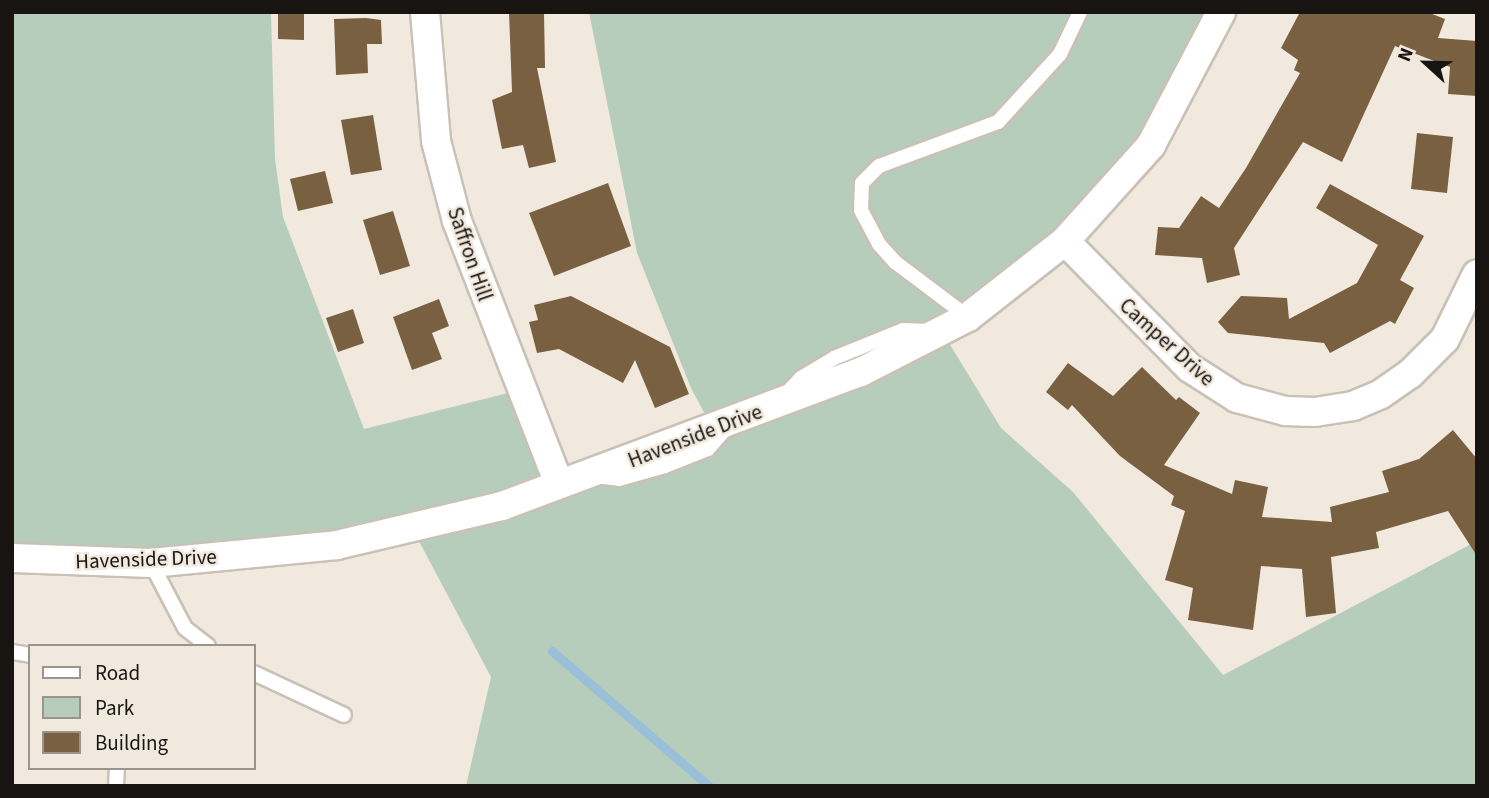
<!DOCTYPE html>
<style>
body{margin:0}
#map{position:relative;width:1489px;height:798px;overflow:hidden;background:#f2e9de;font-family:"Source Sans 3",sans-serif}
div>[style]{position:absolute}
.green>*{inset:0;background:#b6cdbc}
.stream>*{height:9px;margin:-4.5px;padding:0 4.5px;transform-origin:4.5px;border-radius:4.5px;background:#9abfd9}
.building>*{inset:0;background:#786041}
.roads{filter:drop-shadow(2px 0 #cac1b6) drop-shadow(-2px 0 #cac1b6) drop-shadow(0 2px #cac1b6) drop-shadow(0 -2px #cac1b6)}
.lane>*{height:14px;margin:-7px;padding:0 7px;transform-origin:7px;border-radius:7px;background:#fff}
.street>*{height:28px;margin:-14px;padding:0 14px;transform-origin:14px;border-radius:14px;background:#fff}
span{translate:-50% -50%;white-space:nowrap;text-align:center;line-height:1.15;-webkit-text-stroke:5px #f2e9de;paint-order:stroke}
.street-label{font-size:21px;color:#181411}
.frame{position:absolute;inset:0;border:14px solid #181411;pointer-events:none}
.legend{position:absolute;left:28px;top:644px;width:228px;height:126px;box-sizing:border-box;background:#f2e9de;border:2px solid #9b948c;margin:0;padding:9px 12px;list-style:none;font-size:21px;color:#181411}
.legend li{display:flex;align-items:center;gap:14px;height:35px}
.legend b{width:35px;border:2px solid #9b948c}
.north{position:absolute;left:1391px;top:28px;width:70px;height:70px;-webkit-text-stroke:5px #f2e9de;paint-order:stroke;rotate:292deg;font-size:19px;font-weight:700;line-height:28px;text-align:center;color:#181411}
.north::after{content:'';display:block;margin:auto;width:24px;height:32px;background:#181411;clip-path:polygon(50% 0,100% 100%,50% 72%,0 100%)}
</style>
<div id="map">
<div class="green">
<div style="clip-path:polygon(12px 12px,271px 12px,275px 159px,283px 217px,364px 429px,524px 389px,559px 484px,712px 427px,691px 388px,637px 253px,589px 12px,1221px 12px,1104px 198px,941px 330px,1001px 428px,1073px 492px,1223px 675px,1477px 541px,1477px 786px,466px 786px,491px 677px,412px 528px,338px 543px,12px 557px)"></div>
</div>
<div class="stream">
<div style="left:552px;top:651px;width:207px;rotate:40.7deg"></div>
</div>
<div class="building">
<div style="clip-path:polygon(278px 12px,304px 12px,304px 40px,278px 39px)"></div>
<div style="clip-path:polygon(509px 12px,544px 12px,545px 68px,537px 68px,556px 162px,529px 168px,523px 145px,502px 149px,492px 100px,512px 92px)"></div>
<div style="clip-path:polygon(1300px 12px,1427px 12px,1445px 19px,1438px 38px,1477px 41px,1477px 96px,1448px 94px,1450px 67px,1395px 46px,1342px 162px,1303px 142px,1234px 248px,1240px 275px,1207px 283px,1202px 258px,1155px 255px,1158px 227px,1179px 228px,1201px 196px,1219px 208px,1246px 168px,1300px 73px,1294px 70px,1298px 60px,1281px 48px)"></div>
<div style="clip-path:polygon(366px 18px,381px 20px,382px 44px,367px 44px,368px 73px,336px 75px,334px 19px)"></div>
<div style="clip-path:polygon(373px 115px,382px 170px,351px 175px,341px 120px)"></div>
<div style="clip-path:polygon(1417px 133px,1453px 137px,1447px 193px,1411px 189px)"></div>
<div style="clip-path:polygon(325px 171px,333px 203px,298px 211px,290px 179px)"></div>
<div style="clip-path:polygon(608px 183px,631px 246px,554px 276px,529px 213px)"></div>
<div style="clip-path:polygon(1330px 184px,1424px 236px,1400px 280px,1414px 288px,1395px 324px,1390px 321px,1330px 353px,1324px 343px,1228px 333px,1218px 322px,1241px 296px,1287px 298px,1289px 319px,1357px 283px,1378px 245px,1316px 208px)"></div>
<div style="clip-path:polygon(393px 211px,410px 266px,380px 275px,363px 220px)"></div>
<div style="clip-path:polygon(571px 296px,670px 347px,689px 394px,655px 408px,635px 360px,623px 383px,559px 349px,537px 353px,529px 322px,538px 320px,534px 305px)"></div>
<div style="clip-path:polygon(439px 299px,449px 326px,432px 333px,442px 359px,412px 370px,393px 317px)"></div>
<div style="clip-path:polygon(353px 309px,364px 343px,338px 352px,326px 318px)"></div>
<div style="clip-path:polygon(1068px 363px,1113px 396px,1142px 367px,1176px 400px,1179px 397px,1200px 413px,1164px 465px,1232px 494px,1235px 480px,1268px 487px,1262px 517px,1332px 522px,1330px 507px,1389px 492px,1382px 471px,1419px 459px,1453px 430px,1477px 459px,1477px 556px,1448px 511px,1376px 532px,1379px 548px,1331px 557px,1336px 613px,1306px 617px,1302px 569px,1261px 566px,1253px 630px,1188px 620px,1193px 588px,1165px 580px,1185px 511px,1171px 505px,1174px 496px,1120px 456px,1072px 405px,1068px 410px,1046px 392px)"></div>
</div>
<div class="roads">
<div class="lane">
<div style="left:968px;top:317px;width:91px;rotate:-143deg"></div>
<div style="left:895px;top:262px;width:24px;rotate:-132deg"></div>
<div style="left:879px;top:244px;width:38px;rotate:-118deg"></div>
<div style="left:861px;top:210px;width:27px;rotate:-88deg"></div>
<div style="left:862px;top:183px;width:24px;rotate:-45deg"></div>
<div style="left:879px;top:166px;width:127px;rotate:-20.3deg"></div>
<div style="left:998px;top:122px;width:92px;rotate:-47.6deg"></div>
<div style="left:1060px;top:54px;width:47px;rotate:-64.5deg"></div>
<div style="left:786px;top:394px;width:22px;rotate:-47deg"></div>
<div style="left:801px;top:378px;width:39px;rotate:-31deg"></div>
<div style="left:834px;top:358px;width:74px;rotate:-22.1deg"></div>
<div style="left:903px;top:330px;width:27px;rotate:2deg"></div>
<div style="left:596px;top:476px;width:23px;rotate:7deg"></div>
<div style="left:619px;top:479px;width:48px;rotate:-15.8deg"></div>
<div style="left:665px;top:466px;width:46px;rotate:-21.6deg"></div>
<div style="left:708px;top:449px;width:30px;rotate:-49deg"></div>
<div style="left:151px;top:563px;width:73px;rotate:62.4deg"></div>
<div style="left:185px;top:628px;width:29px;rotate:38deg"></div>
<div style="left:12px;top:652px;width:18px;rotate:9deg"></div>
<div style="left:254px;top:673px;width:99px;rotate:25deg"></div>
<div style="left:116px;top:786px;width:18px;rotate:-87deg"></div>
</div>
<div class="street">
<div style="left:425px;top:12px;width:129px;rotate:85.1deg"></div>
<div style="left:436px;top:141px;width:83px;rotate:75.3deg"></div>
<div style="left:457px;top:221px;width:282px;rotate:68.8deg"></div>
<div style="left:1065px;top:241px;width:178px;rotate:45.5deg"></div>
<div style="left:1190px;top:368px;width:56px;rotate:32.6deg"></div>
<div style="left:1237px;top:398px;width:50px;rotate:15.2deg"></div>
<div style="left:1285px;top:411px;width:30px;rotate:2deg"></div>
<div style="left:1315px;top:412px;width:38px;rotate:-9deg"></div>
<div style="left:1353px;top:406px;width:30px;rotate:-23deg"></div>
<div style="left:1381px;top:394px;width:35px;rotate:-35deg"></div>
<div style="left:1410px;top:374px;width:49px;rotate:-45deg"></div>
<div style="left:1445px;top:339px;width:72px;rotate:-63.8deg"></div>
<div style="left:12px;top:558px;width:139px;rotate:2.1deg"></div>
<div style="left:151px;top:563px;width:187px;rotate:-5.5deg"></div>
<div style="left:337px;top:545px;width:170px;rotate:-13.3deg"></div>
<div style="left:502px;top:506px;width:383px;rotate:-20.5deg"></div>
<div style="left:861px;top:372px;width:120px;rotate:-27.2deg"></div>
<div style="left:968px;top:317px;width:123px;rotate:-38.1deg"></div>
<div style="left:1065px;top:241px;width:129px;rotate:-48.1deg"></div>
<div style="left:1151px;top:145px;width:150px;rotate:-62.2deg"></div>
</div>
</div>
<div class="street-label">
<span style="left:470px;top:254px;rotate:71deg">Saffron Hill</span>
<span style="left:1167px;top:342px;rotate:42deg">Camper Drive</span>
<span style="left:695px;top:436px;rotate:-21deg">Havenside Drive</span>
<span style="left:146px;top:559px;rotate:-2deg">Havenside Drive</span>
</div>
<div class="frame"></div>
<ul class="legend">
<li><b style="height:9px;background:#fff"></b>Road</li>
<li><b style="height:19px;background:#b6cdbc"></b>Park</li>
<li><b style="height:19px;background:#786041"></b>Building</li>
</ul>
<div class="north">N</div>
</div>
